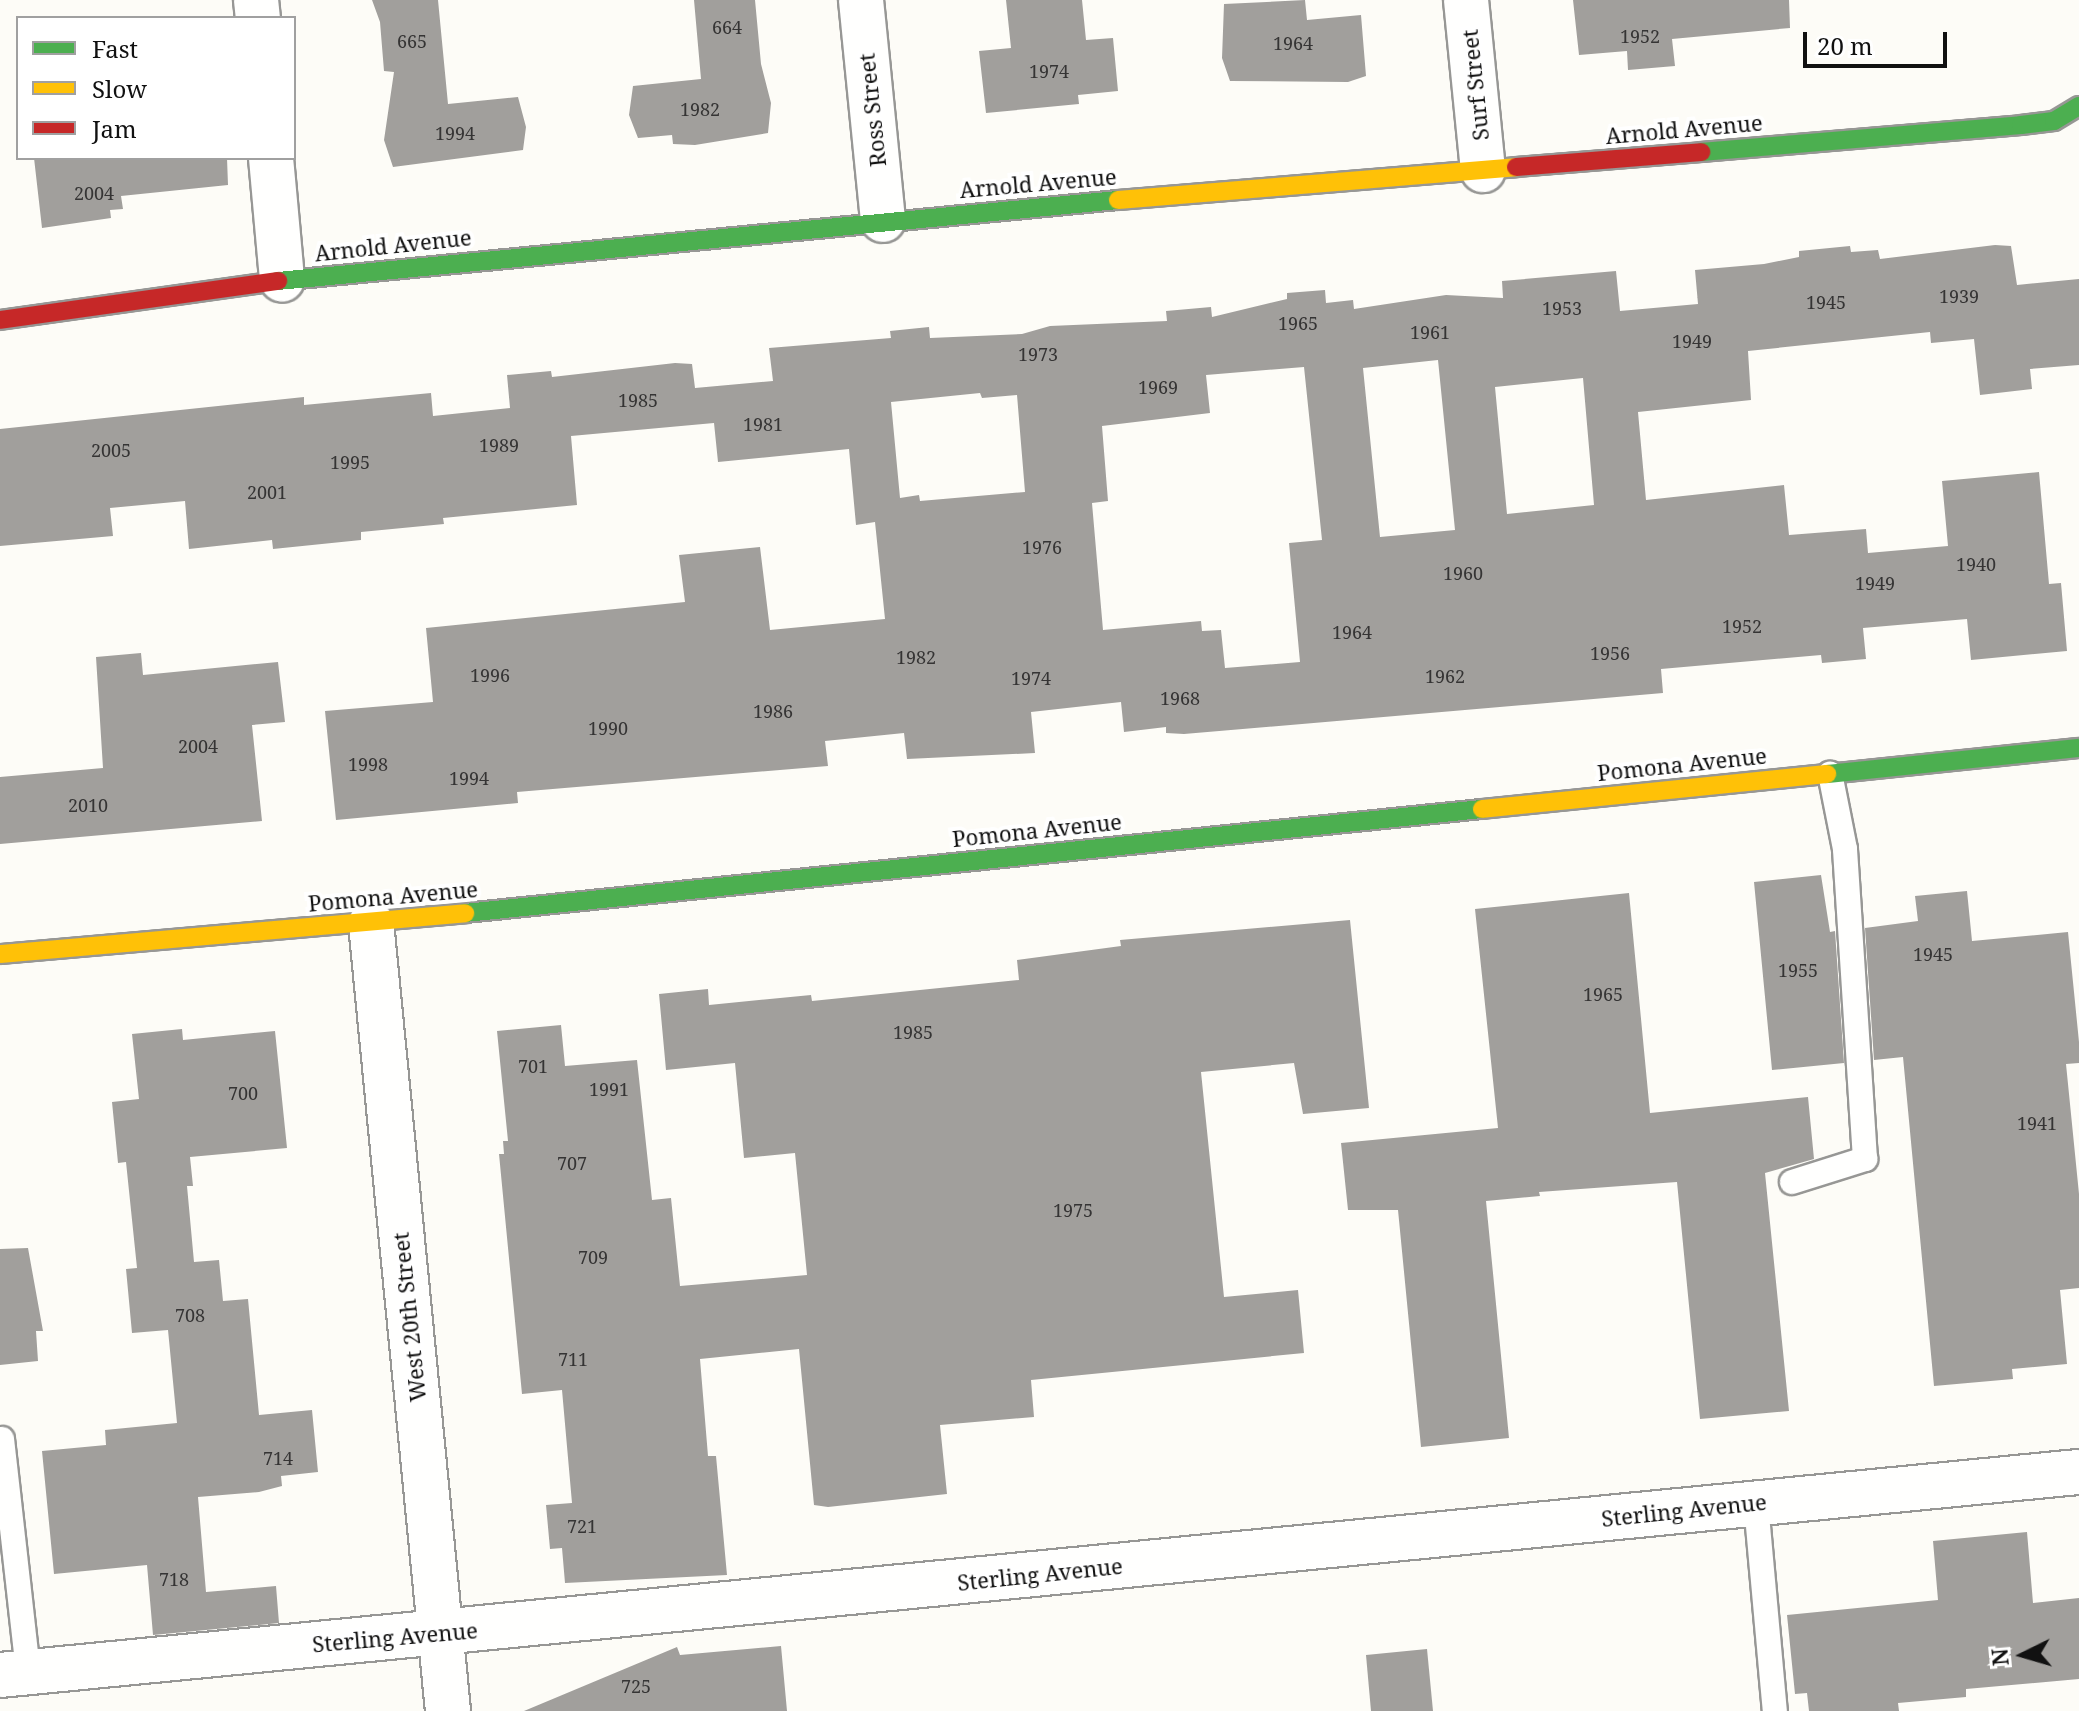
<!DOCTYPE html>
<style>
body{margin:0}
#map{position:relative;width:2079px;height:1711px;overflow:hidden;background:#fdfcf7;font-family:"Noto Serif",serif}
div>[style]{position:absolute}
.building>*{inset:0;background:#a19f9c}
.roads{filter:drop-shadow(2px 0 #979795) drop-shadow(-2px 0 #979795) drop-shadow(0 2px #979795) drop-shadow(0 -2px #979795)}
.lane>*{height:24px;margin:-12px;padding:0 12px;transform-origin:12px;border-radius:12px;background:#fffffe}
.street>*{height:44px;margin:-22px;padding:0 22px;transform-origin:22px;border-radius:22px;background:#fffffe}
.fast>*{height:18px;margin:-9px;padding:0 9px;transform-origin:9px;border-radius:9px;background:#4caf50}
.slow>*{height:18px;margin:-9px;padding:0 9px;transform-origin:9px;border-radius:9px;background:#ffc107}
.jam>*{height:18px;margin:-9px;padding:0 9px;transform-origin:9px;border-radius:9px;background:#c62828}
span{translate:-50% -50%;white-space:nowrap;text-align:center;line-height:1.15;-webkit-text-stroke:8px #fff;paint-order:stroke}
.number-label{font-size:18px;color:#353434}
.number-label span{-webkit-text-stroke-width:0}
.street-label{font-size:22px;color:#111}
.legend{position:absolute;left:16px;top:16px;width:280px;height:144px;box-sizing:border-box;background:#fff;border:2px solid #a0a0a0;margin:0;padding:10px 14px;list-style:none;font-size:24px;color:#111}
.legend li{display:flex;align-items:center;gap:16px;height:40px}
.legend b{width:40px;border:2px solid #a0a0a0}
.north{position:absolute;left:1983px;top:1615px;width:80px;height:80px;-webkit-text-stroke:6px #fff;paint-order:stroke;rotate:265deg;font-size:22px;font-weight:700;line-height:32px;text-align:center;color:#111}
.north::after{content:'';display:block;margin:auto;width:28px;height:36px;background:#111;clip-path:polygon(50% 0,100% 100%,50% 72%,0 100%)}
.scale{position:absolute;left:1803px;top:32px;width:144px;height:36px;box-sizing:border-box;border:4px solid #111;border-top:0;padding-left:10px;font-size:24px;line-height:28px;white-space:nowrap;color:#111;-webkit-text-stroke:6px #fff;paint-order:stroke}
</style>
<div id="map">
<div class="building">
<div style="clip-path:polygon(372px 0,438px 0,448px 104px,518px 97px,526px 127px,523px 150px,393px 167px,384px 140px,394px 72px,384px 71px,380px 22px)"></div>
<div style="clip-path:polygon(694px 0,755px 0,761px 64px,771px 103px,768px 133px,695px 145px,673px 144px,672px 135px,638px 138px,629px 115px,633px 86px,701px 79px)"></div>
<div style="clip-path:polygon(1006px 0,1082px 0,1086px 40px,1113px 38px,1118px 91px,1078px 95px,1079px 104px,986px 113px,979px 51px,1011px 48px)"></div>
<div style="clip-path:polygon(1305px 0,1307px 20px,1361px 15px,1366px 76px,1348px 82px,1230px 81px,1222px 58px,1224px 4px)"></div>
<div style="clip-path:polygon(1573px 0,1789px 0,1790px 28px,1672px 39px,1675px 66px,1628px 70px,1627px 51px,1579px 55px)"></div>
<div style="clip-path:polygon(34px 158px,227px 158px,228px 185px,121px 196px,123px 209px,110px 210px,111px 218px,42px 228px)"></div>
<div style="clip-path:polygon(evenodd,1995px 245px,2011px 246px,2017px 285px,2079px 279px,2079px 365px,2030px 369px,2032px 389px,1980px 395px,1974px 339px,1931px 343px,1930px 332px,1748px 351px,1751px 400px,1638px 412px,1646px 500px,1784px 485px,1789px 535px,1866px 529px,1868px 553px,1948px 546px,1942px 481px,2039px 472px,2049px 584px,2061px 583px,2067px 651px,1971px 660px,1967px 619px,1863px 628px,1866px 659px,1822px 663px,1821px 655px,1661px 669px,1663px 693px,1184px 734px,1166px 733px,1166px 727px,1124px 732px,1121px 702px,1031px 712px,1035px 753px,907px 759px,904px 733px,825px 741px,828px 766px,517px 792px,518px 803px,336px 820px,325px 711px,433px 702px,426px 628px,685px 602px,679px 555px,760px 547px,770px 630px,885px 619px,875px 522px,856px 525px,849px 449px,718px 462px,714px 423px,571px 436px,577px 505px,443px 518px,444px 524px,361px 532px,361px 540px,273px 549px,272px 540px,189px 549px,185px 501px,110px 508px,113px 536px,0 546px,0 429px,304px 397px,304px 405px,431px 393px,433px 416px,510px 408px,507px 375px,551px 371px,552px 377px,675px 363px,692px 364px,695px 388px,773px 381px,769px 348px,891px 338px,890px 331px,929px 327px,930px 338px,1022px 334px,1050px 326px,1167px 321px,1166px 311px,1211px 307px,1212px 317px,1287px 299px,1287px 293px,1325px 290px,1326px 303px,1353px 300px,1354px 309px,1446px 295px,1503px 298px,1502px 281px,1616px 271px,1620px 311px,1698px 304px,1695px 270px,1764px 264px,1799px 257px,1799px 251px,1850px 246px,1851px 252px,1878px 250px,1880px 259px,1995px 245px,1438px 360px,1455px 530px,1380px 537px,1363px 368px,1438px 360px,1995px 245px,1304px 367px,1322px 540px,1289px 543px,1300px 662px,1225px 668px,1221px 630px,1202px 631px,1201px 621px,1103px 630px,1092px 503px,1108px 501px,1102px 426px,1210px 413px,1206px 375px,1304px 367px,1995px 245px,1583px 378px,1594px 505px,1507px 514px,1495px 387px,1583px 378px,1995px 245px,980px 393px,982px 398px,1017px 395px,1025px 492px,920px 501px,919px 495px,900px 498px,891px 402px,980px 393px)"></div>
<div style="clip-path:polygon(141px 653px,143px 675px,278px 662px,285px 722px,252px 725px,262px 821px,0 844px,0 777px,103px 768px,96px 657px)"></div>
<div style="clip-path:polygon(1821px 875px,1830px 932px,1835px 931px,1844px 1063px,1772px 1070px,1754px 882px)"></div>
<div style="clip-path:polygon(1967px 891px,1972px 941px,2068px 932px,2079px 1042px,2079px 1063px,2066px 1064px,2079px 1194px,2079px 1288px,2060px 1290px,2067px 1364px,2012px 1369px,2013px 1379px,1934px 1386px,1903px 1057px,1874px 1060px,1865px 928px,1918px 921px,1915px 896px)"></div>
<div style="clip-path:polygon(1629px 893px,1650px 1113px,1808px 1097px,1814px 1159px,1765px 1173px,1789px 1411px,1700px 1419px,1677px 1182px,1539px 1192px,1540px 1196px,1486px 1201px,1509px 1438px,1421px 1447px,1398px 1210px,1348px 1210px,1341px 1143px,1498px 1128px,1475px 909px)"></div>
<div style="clip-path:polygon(1350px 920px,1369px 1108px,1303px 1114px,1294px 1063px,1201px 1072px,1224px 1297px,1298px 1290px,1304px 1353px,1031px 1380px,1034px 1417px,940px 1425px,947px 1494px,828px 1507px,814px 1505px,799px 1349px,700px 1359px,708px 1456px,716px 1456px,727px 1575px,565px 1583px,562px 1548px,550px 1549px,546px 1505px,572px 1503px,562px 1390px,522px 1394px,499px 1154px,504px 1154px,503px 1141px,508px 1141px,497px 1031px,561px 1025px,565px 1066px,637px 1060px,652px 1200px,671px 1198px,680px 1286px,807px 1275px,795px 1153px,744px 1158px,735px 1063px,666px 1070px,659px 994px,708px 989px,709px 1005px,811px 995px,812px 1001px,1019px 980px,1017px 960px,1121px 946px,1120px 940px)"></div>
<div style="clip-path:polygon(182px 1029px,183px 1040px,275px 1031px,287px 1148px,190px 1157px,193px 1186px,187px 1186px,194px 1262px,219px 1260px,223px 1301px,248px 1299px,259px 1415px,312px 1410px,318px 1472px,281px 1476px,282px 1486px,259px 1492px,198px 1497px,206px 1592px,276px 1586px,279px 1623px,153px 1635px,147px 1565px,54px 1574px,42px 1451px,106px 1445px,105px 1430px,177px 1423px,168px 1330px,132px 1333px,126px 1269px,137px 1268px,126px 1162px,118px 1163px,112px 1102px,139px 1099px,132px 1034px)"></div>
<div style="clip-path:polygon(28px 1248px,43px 1331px,36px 1331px,38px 1361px,0 1365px,0 1249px)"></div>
<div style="clip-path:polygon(2027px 1532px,2033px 1603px,2079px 1598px,2079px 1679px,1966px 1689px,1966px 1697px,1898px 1703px,1899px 1711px,1809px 1711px,1807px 1693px,1795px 1694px,1787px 1615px,1938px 1600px,1933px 1541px)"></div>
<div style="clip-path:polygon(781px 1646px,787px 1711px,524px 1711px,677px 1647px,680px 1655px)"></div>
<div style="clip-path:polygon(1427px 1649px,1433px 1711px,1371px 1711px,1366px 1655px)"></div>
</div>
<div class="roads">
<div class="lane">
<div style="left:1792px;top:1182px;width:77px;rotate:-17.5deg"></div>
<div style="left:1865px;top:1159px;width:311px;rotate:-93.7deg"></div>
<div style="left:1845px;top:849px;width:77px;rotate:-101.2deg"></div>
<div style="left:2px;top:1439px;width:234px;rotate:83.6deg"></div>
<div style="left:1756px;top:1504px;width:208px;rotate:84.8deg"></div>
</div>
<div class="street">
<div style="left:256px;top:0;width:18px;rotate:84deg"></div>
<div style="left:861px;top:0;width:221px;rotate:84.3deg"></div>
<div style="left:1466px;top:0;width:171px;rotate:84.3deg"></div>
<div style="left:271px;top:158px;width:122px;rotate:84.8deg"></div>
<div style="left:371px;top:923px;width:792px;rotate:84.42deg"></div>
<div style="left:0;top:1675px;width:2089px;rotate:-5.58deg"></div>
</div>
<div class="fast">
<div style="left:1701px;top:152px;width:321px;rotate:-4.8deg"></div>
<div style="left:2021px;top:125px;width:33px;rotate:-7deg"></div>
<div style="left:2054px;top:121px;width:29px;rotate:-31deg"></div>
<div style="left:278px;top:281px;width:844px;rotate:-5.51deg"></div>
<div style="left:1827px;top:774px;width:253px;rotate:-5.9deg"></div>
<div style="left:465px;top:913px;width:1022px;rotate:-5.84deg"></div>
</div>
<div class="slow">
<div style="left:1118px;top:200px;width:399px;rotate:-4.7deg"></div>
<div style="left:1482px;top:809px;width:347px;rotate:-5.8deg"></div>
<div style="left:0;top:954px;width:467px;rotate:-5deg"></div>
</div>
<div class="jam">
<div style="left:1516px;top:167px;width:186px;rotate:-4.6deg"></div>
<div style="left:0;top:320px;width:281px;rotate:-8deg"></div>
</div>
</div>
<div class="number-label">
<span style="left:727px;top:27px">664</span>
<span style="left:1640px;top:36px">1952</span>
<span style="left:412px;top:41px">665</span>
<span style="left:1293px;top:43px">1964</span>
<span style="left:1049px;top:71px">1974</span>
<span style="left:700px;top:109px">1982</span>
<span style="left:455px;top:133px">1994</span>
<span style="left:94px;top:193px">2004</span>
<span style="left:1959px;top:296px">1939</span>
<span style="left:1826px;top:302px">1945</span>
<span style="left:1562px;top:308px">1953</span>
<span style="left:1298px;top:323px">1965</span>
<span style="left:1430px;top:332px">1961</span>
<span style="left:1692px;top:341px">1949</span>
<span style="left:1038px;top:354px">1973</span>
<span style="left:1158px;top:387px">1969</span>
<span style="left:638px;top:400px">1985</span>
<span style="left:763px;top:424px">1981</span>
<span style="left:499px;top:445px">1989</span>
<span style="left:111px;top:450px">2005</span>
<span style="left:350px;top:462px">1995</span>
<span style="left:267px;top:492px">2001</span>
<span style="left:1042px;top:547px">1976</span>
<span style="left:1976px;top:564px">1940</span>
<span style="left:1463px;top:573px">1960</span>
<span style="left:1875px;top:583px">1949</span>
<span style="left:1742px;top:626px">1952</span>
<span style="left:1352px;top:632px">1964</span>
<span style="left:1610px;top:653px">1956</span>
<span style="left:916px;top:657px">1982</span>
<span style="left:490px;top:675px">1996</span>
<span style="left:1445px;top:676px">1962</span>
<span style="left:1031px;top:678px">1974</span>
<span style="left:1180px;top:698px">1968</span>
<span style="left:773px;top:711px">1986</span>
<span style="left:608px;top:728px">1990</span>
<span style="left:198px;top:746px">2004</span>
<span style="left:368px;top:764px">1998</span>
<span style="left:469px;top:778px">1994</span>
<span style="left:88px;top:805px">2010</span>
<span style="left:1933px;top:954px">1945</span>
<span style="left:1798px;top:970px">1955</span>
<span style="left:1603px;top:994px">1965</span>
<span style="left:913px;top:1032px">1985</span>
<span style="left:533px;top:1066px">701</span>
<span style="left:609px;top:1089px">1991</span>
<span style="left:243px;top:1093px">700</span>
<span style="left:2037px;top:1123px">1941</span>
<span style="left:572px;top:1163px">707</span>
<span style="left:1073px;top:1210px">1975</span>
<span style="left:593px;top:1257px">709</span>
<span style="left:190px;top:1315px">708</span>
<span style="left:573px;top:1359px">711</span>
<span style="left:278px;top:1458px">714</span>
<span style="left:582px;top:1526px">721</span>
<span style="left:174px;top:1579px">718</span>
<span style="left:636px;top:1686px">725</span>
</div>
<div class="street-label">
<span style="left:1475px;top:85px;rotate:-96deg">Surf Street</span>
<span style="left:872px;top:110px;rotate:-96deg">Ross Street</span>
<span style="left:1684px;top:129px;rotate:-5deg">Arnold Avenue</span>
<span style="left:1038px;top:183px;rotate:-5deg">Arnold Avenue</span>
<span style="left:393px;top:245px;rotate:-6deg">Arnold Avenue</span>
<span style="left:1682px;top:764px;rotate:-6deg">Pomona Avenue</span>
<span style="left:1037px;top:830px;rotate:-6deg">Pomona Avenue</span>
<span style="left:393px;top:896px;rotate:-5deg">Pomona Avenue</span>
<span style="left:409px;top:1317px;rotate:-96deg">West 20th Street</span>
<span style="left:1684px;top:1510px;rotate:-6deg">Sterling Avenue</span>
<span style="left:1040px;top:1574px;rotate:-6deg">Sterling Avenue</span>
<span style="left:395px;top:1637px;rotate:-5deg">Sterling Avenue</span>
</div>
<ul class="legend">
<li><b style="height:10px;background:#4caf50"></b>Fast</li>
<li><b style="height:10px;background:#ffc107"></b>Slow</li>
<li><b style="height:10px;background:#c62828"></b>Jam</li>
</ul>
<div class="north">N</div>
<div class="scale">20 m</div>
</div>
